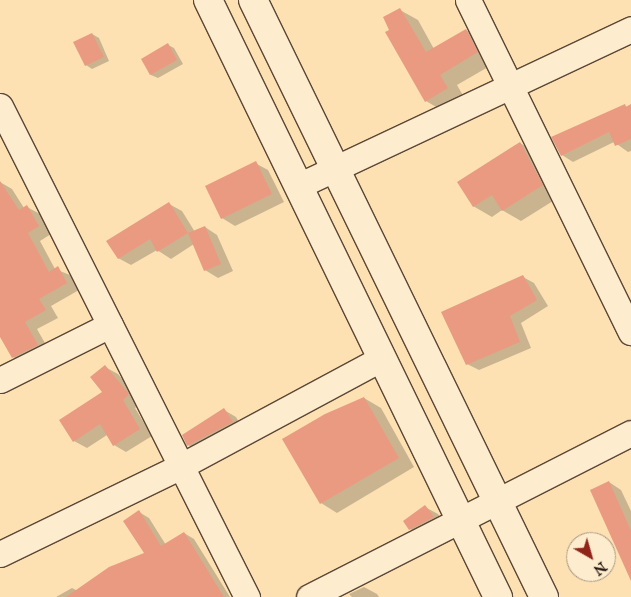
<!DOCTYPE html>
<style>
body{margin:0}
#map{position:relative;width:631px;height:597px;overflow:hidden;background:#fde1b3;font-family:"IM FELL English",serif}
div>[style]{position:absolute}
.shadow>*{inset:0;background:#0003}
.building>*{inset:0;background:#ea9a81}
.roads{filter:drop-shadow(1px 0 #5a4736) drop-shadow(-1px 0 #5a4736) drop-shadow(0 1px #5a4736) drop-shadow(0 -1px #5a4736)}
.minor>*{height:25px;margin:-12.5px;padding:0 12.5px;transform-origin:12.5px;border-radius:12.5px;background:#feecce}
.tertiary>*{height:28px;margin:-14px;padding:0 14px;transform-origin:14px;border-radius:14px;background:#feecce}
span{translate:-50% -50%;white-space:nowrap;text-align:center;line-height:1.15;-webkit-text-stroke:4.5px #feecce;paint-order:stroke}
.north{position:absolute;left:566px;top:532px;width:50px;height:50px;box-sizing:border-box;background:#feecce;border:1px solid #a79680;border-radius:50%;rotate:142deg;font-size:14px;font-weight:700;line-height:20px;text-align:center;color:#24140c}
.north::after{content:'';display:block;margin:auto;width:18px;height:22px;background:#8f2418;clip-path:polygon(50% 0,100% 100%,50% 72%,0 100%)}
</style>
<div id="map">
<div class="shadow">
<div style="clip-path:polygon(400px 10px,418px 20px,434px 49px,466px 30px,484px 40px,495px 63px,457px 85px,465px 99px,443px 111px,426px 101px,391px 30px)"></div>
<div style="clip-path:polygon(92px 34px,99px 38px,109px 61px,92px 69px,86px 65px)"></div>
<div style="clip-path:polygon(168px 45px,174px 48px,183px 64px,158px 78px,151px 75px,143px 59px)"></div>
<div style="clip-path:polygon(624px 105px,631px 109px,631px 151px,628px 152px,614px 142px,573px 162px,562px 155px)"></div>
<div style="clip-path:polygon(520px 143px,538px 154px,561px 196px,521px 221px,502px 210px,492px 217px,473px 206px)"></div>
<div style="clip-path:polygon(255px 163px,268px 170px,284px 202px,235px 226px,222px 218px)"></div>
<div style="clip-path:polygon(0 182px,12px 189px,24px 208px,27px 207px,40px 214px,51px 234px,40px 241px,55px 269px,70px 275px,79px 290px,51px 306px,58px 318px,37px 329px,50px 352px,26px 364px,13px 357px,0 323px)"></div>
<div style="clip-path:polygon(169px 204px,182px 211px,195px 232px,205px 227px,217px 235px,233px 271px,218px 278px,205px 270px,194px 244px,171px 259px,157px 250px,131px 265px,118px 258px)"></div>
<div style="clip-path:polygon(523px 277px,534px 283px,548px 306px,521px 323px,531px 348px,479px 370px,467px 364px)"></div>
<div style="clip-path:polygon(105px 367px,118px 374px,141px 402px,135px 408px,152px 436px,126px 452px,114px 445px,107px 435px,87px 448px,74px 441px,104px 392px)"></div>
<div style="clip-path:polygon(364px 398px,381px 408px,414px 467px,337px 513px,321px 503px)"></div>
<div style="clip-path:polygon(224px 410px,236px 417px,243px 429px,200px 452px,188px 445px,183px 435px)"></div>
<div style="clip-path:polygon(609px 482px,621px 490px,631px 511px,631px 578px)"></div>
<div style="clip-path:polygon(425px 507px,438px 514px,446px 525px,423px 536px,410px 529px)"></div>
<div style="clip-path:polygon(139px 512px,149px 518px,166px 545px,184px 533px,194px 539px,230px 597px,56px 597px,72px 588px,82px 593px,146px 554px)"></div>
<div style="clip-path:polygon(364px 587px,377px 594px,379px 597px,352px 597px,349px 594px)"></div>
</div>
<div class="building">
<div style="clip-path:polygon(400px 8px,426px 52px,466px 29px,478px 52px,440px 75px,448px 88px,425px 102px,385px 32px,389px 30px,383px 17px)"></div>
<div style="clip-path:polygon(92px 33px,104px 57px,85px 66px,73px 42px)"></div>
<div style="clip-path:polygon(168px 43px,177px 60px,150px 75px,141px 59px)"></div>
<div style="clip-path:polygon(625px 104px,626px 107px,631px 104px,631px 139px,615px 146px,609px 132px,561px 156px,551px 137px)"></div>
<div style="clip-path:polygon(520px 142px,543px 185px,502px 211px,492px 195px,473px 207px,457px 182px)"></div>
<div style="clip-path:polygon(256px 161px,272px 194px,221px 219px,205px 186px)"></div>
<div style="clip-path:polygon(0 181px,19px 210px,27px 205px,39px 226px,28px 233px,49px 272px,58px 266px,67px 283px,39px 299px,46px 310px,25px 322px,38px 345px,12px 358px,0 337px)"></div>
<div style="clip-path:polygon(169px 202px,188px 233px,157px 252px,150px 239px,118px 259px,106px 241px)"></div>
<div style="clip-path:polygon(205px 226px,221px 264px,204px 271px,188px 233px)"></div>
<div style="clip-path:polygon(523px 275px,537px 300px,510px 316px,520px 342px,466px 365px,441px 312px)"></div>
<div style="clip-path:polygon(105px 365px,129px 394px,123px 400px,140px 429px,113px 446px,100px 424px,73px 442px,59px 420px,102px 392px,90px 377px)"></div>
<div style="clip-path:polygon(364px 397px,399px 458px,320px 504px,282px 439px,325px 414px)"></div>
<div style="clip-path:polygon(224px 408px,233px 422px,187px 446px,182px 435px)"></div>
<div style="clip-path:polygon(609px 481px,631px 531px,631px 581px,590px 490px)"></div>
<div style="clip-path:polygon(425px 505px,434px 517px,409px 530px,403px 521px)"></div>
<div style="clip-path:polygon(139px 510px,161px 546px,184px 532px,224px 597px,66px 597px,109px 567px,144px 553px,123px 521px)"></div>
</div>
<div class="roads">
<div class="minor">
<div style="left:468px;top:0;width:370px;rotate:63.9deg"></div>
<div style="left:0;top:106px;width:550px;rotate:63.3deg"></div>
<div style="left:298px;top:186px;width:368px;rotate:-25.2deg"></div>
<div style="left:0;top:380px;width:123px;rotate:-26.6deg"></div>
<div style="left:0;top:554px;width:201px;rotate:-25.9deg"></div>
<div style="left:181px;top:466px;width:228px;rotate:-28.2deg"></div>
<div style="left:309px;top:597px;width:361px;rotate:-27deg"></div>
</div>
<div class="tertiary">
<div style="left:208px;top:0;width:664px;rotate:64.09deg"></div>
<div style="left:253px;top:0;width:664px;rotate:64.01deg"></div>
</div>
</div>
<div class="north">N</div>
</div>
